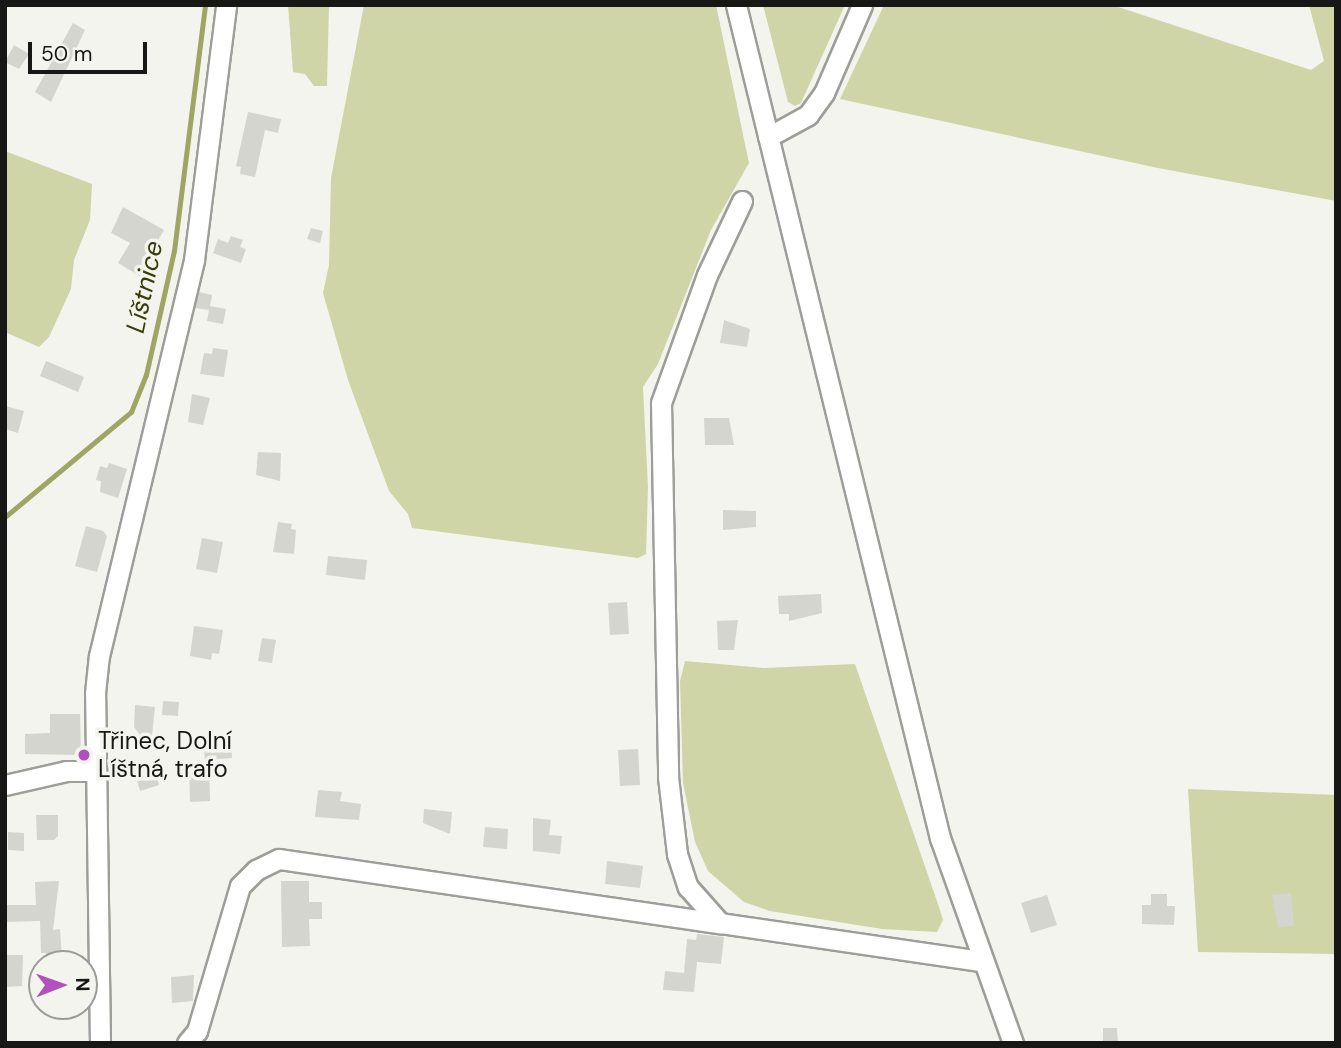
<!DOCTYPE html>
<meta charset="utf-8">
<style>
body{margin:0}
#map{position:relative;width:1341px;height:1048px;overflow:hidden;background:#f3f4ee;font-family:"DM Sans",sans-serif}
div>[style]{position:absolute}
.green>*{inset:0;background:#cfd5a7}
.stream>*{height:4.5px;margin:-2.25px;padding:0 2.25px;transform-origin:2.25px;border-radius:2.25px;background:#9fa563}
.building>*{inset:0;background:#d4d5cf}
.roads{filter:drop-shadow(2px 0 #9d9e99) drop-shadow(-2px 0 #9d9e99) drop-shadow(0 2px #9d9e99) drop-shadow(0 -2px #9d9e99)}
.minor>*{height:19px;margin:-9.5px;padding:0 9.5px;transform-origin:9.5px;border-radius:9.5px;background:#fff}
.dots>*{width:19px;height:19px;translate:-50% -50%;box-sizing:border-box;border:4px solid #f3f4ee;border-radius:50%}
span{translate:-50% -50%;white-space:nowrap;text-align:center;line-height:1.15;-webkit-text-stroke:7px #f3f4ee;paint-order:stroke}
.poi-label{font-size:24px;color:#171816}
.left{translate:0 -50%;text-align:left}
.water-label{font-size:26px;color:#393c07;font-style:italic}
.frame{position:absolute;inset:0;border:7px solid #171816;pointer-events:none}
.north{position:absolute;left:28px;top:950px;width:70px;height:70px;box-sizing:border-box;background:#f3f4ee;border:2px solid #9b9c98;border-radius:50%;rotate:89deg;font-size:19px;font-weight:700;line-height:28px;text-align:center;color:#171816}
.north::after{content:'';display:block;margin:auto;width:24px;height:32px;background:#b152bc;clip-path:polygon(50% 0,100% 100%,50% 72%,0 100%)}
.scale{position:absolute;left:28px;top:42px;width:119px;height:32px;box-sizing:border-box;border:4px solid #171816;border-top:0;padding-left:9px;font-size:21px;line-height:24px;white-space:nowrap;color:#171816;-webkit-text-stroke:5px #f3f4ee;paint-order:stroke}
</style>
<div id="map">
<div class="green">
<div style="clip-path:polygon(288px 5px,329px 5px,327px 86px,314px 86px,305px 74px,293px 72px)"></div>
<div style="clip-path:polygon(364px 5px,716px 5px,749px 163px,711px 230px,658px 364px,643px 387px,648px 487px,646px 554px,638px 558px,412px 528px,408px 514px,389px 491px,348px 380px,323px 293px,329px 265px,331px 178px)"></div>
<div style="clip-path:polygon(763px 5px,845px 5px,801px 103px,795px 106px,788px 102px)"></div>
<div style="clip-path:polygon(884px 5px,1112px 5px,1311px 70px,1324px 61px,1309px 5px,1336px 5px,1336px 201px,1158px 168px,840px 99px)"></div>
<div style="clip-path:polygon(5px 151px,92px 184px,90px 220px,74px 260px,71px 289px,49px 337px,39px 347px,5px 332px)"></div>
<div style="clip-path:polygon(685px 661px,764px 668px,855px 664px,939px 907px,943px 920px,937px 932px,882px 929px,770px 911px,744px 902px,708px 871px,695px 842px,683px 783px,680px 681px)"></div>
<div style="clip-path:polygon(1188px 789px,1336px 795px,1336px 954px,1198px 952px)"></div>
</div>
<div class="stream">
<div style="left:5px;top:517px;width:164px;rotate:-39.8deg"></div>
<div style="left:131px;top:412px;width:40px;rotate:-68deg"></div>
<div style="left:146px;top:375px;width:127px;rotate:-77.3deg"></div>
<div style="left:174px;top:251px;width:248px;rotate:-82.8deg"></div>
</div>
<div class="building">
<div style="clip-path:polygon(73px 23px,85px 30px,51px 102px,35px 92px)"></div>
<div style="clip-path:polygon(14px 45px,29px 54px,19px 69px,5px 62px)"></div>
<div style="clip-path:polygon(248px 112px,281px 119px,278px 133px,265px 130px,255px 177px,240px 174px,241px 167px,236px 166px)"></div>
<div style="clip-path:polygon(123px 207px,164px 230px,147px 259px,153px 262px,143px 278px,118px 263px,130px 243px,111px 233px)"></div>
<div style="clip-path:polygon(311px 228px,323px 231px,320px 243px,307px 239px)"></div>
<div style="clip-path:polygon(231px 236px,243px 240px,240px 247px,246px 249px,241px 263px,213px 253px,218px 239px,228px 243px)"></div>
<div style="clip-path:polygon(199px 292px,212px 295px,210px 306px,226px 309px,223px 324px,207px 321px,209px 310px,195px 308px)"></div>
<div style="clip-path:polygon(724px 320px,750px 329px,747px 347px,720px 343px)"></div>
<div style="clip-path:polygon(213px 348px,228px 350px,224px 377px,200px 374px,204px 353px,212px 354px)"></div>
<div style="clip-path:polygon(46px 361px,84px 377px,78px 392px,40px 376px)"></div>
<div style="clip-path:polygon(192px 394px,210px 398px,203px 425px,188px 422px)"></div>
<div style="clip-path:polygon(5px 406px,24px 411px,18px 433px,5px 429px)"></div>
<div style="clip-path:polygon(704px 418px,729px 418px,734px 445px,705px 445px)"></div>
<div style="clip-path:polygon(258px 452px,281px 453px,280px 481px,256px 475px)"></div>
<div style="clip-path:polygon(109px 463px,127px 469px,118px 498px,100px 492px,101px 481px,96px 480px,100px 466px,107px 468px)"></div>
<div style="clip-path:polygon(723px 510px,756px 511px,756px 527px,723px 530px)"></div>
<div style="clip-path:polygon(278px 522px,292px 524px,291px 529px,296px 530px,294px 554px,273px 552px)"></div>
<div style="clip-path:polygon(86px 526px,103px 531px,107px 536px,97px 572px,75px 566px)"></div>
<div style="clip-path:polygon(202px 538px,223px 542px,217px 573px,196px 569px)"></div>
<div style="clip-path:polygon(328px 556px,367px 560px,365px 580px,326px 575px)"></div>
<div style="clip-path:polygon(821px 594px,822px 613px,789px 621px,789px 614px,779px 614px,778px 596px)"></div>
<div style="clip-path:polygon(627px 602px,629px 634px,610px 635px,608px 603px)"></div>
<div style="clip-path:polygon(738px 620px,734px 650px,718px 650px,717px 621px)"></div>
<div style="clip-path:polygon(194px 626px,223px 630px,219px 654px,212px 653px,211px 660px,190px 656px)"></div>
<div style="clip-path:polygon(262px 638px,276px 640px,272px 663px,258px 661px)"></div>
<div style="clip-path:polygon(163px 701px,179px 702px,178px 716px,162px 715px)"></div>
<div style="clip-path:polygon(135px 705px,155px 707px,152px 736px,140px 735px,134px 727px)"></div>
<div style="clip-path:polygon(50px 714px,80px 714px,81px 755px,25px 754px,25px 734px,50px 733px)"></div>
<div style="clip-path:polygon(231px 740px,232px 758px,205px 760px,203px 742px)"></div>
<div style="clip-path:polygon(638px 749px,640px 785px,620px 786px,618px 750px)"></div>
<div style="clip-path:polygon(209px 766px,210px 801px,190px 802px,189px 768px)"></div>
<div style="clip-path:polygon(155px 771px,159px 785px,140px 791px,136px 777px)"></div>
<div style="clip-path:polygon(318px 790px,342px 792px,340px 801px,361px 804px,359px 820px,315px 817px)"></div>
<div style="clip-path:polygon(424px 809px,452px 812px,450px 834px,423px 823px)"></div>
<div style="clip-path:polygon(36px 815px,58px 815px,58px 836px,54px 840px,37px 840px)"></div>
<div style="clip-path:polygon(533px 818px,551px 820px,549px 835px,562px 836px,560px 854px,533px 851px)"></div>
<div style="clip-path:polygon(485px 827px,508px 829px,507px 849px,483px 847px)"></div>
<div style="clip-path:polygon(8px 832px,24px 833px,24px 851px,8px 850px)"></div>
<div style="clip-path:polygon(607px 861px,643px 866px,640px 888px,605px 884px)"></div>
<div style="clip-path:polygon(59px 881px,53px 930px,60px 929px,62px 958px,47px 958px,46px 953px,41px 953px,40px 921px,6px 922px,6px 905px,36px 905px,35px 882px)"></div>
<div style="clip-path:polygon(281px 881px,309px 881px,309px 902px,322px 902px,322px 919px,309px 919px,310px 946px,282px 947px)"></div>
<div style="clip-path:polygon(1291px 893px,1294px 926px,1278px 928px,1272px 895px)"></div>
<div style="clip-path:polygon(1151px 894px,1167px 894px,1167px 906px,1175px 906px,1174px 925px,1142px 924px,1142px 905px,1151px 905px)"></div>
<div style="clip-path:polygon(1047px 895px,1057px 925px,1031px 933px,1021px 903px)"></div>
<div style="clip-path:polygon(697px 934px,724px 937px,721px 964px,697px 962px,694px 992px,663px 990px,665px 971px,684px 973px,687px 939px,696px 940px)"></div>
<div style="clip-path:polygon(5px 955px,23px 955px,22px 986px,6px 987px)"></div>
<div style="clip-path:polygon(194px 975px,193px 1001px,172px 1003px,171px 977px)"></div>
<div style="clip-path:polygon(1103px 1028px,1117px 1028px,1118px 1043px,1103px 1043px)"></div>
</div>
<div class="roads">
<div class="minor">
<div style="left:736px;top:5px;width:858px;rotate:76.24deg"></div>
<div style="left:940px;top:838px;width:218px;rotate:70.4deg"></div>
<div style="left:768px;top:137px;width:46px;rotate:-28.8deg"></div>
<div style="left:808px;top:115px;width:27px;rotate:-54deg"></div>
<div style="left:824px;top:93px;width:96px;rotate:-66.6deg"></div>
<div style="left:742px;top:201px;width:82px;rotate:115.3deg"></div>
<div style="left:707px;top:275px;width:136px;rotate:109.8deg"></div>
<div style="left:661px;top:403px;width:374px;rotate:88.9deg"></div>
<div style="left:668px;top:777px;width:78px;rotate:83.3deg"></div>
<div style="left:677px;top:854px;width:35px;rotate:72deg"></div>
<div style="left:688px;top:887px;width:48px;rotate:48.4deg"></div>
<div style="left:720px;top:923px;width:264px;rotate:8.3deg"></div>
<div style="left:5px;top:785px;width:63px;rotate:-12.9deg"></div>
<div style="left:66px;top:771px;width:28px"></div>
<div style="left:100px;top:1043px;width:350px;rotate:-90.8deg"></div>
<div style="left:95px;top:693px;width:37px;rotate:-84deg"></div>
<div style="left:99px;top:656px;width:407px;rotate:-76.5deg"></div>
<div style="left:194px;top:260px;width:257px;rotate:-82.8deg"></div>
<div style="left:187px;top:1043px;width:16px;rotate:-50deg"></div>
<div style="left:197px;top:1031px;width:151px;rotate:-73.5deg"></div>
<div style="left:240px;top:886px;width:23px;rotate:-45deg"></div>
<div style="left:256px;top:870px;width:25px;rotate:-26deg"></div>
<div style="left:279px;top:859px;width:446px;rotate:8.3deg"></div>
</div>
</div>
<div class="dots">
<div style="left:84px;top:755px;background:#b152bc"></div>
</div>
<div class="poi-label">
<span class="left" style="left:98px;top:755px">Třinec, Dolní<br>Líštná, trafo</span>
</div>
<div class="water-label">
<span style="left:145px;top:287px;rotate:-78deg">Líštnice</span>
</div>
<div class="frame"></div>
<div class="north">N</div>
<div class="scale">50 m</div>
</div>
